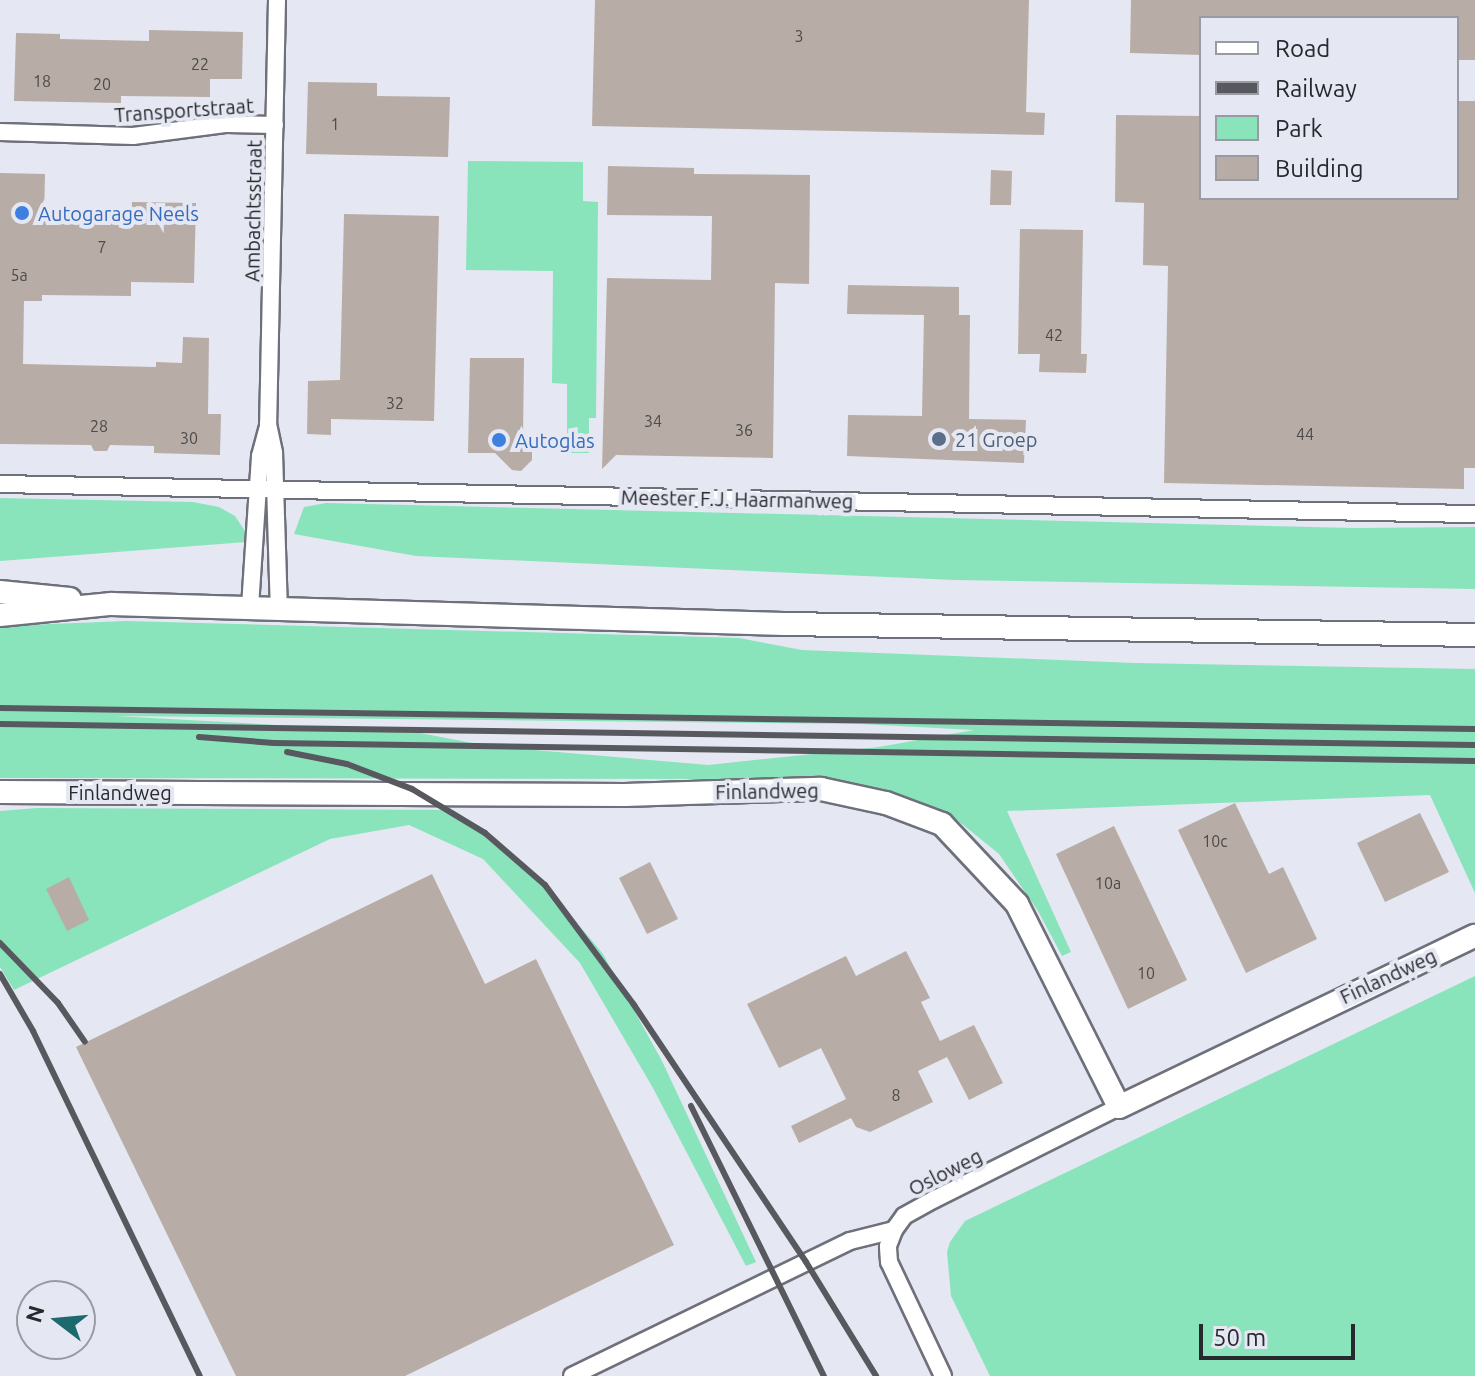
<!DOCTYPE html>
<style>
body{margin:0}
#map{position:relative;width:1475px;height:1376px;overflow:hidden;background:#e5e7f2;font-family:Ubuntu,sans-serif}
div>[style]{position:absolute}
.green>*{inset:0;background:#89e4bc}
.building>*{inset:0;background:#b7ada6}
.roads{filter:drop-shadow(2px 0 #6e707a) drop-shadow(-2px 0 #6e707a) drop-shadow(0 2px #6e707a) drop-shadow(0 -2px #6e707a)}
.street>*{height:16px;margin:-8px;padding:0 8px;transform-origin:8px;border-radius:8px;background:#fff}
.secondary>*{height:22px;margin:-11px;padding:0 11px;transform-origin:11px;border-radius:11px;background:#fff}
.rail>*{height:6px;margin:-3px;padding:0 3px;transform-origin:3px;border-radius:3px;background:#58595f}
.dots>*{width:22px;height:22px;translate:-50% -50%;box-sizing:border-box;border:4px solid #e5e7f2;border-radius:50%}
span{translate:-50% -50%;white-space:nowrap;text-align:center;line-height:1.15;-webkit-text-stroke:8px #e5e7f2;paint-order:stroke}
.number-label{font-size:16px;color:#4c4a4b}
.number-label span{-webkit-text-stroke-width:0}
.street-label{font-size:20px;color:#28292d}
.shop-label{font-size:20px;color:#366cbe}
.left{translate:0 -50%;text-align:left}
.service-label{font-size:20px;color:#4e5e75}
.legend{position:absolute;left:1199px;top:16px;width:260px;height:184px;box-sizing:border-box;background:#e5e7f2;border:2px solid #999ba3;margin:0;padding:10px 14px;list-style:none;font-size:24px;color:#28292d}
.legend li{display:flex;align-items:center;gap:16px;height:40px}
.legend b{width:40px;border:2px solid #999ba3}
.north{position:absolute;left:16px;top:1280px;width:80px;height:80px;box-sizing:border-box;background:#e5e7f2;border:2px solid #999ba3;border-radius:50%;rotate:286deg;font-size:22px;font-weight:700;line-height:32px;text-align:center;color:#28292d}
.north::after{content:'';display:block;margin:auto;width:28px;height:36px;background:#1c696e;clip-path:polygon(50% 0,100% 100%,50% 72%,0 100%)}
.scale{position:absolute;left:1199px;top:1324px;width:156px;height:36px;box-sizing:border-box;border:4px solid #28292d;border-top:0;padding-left:10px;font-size:24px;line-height:28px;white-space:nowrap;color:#28292d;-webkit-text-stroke:6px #e5e7f2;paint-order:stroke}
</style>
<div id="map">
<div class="green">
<div style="clip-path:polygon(468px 161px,583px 162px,583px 201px,598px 202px,596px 418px,589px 418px,589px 453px,567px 453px,567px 384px,552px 383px,553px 271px,466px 270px)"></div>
<div style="clip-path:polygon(0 498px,193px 502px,219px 507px,235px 516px,245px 531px,246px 542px,0 561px)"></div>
<div style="clip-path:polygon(326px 503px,1354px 528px,1475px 527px,1475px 589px,955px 580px,416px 556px,294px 534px,304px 507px)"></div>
<div style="clip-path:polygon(evenodd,127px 621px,739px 638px,802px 650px,1135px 663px,1475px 669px,1475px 893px,1430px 795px,1007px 811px,1071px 952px,1062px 956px,1038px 911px,999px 854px,956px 819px,912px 799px,855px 784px,776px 779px,0 778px,0 626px,127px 621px,116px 716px,861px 724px,974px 730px,879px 747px,708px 765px,488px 746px,420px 733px,116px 716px)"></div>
<div style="clip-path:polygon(37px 808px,453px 810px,485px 830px,547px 887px,603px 954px,662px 1061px,756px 1262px,746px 1266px,653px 1088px,580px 963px,483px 859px,409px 825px,330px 839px,14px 990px,0 967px,0 811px)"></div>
<div style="clip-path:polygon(1475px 976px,1475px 1376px,990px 1376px,951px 1296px,947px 1252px,950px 1242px,965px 1221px)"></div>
</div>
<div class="building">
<div style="clip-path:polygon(595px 0,1029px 0,1026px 112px,1045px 113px,1044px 135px,592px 126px)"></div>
<div style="clip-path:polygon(1131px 0,1475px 0,1475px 60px,1457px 60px,1457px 18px,1201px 18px,1201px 55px,1130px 53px)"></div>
<div style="clip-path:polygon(149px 30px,243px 32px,242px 79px,210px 79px,210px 97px,121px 96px,121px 103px,14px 101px,16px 33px,60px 34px,60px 39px,149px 41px)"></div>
<div style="clip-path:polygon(308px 82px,377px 83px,377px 96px,450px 97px,448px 157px,306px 154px)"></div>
<div style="clip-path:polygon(1457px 101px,1475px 101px,1475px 468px,1464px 468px,1464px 489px,1164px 483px,1168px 266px,1143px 265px,1144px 203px,1115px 202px,1116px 115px,1201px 116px,1201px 198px,1457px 198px)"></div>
<div style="clip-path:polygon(608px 166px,694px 168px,694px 174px,810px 175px,809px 284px,775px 283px,773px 458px,616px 455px,602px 469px,607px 278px,711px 280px,712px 216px,607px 215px)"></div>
<div style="clip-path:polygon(991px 170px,1012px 171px,1011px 205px,990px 205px)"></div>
<div style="clip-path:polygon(0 173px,45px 174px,44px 219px,131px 220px,132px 202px,196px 203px,194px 283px,131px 282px,131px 296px,42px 295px,42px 301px,24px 301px,23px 364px,156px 367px,156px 362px,182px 363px,183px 337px,209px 338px,208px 414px,221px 414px,220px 455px,154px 453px,154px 446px,110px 445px,107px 451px,94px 451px,91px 445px,0 444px)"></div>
<div style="clip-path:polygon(344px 214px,439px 216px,434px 421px,331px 419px,331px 435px,307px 434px,308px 381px,340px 380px)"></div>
<div style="clip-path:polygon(1020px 229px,1083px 230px,1081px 354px,1087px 354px,1086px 373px,1039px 372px,1040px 354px,1018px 354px)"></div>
<div style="clip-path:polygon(848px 285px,959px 287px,959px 315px,970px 315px,969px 419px,1026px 420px,1024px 463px,847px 456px,848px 415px,922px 416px,924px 315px,847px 314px)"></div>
<div style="clip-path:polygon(470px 358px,524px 358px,523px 437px,532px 437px,532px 460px,521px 471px,512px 470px,495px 453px,468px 453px)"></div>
<div style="clip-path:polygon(1235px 803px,1269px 874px,1283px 867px,1317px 939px,1246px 973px,1178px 830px)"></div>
<div style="clip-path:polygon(1420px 813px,1449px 872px,1385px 902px,1357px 843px)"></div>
<div style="clip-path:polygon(1114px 826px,1187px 980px,1128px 1009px,1056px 854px)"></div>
<div style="clip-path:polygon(650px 862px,678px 919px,647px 934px,619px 878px)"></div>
<div style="clip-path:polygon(432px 874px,485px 984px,536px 959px,674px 1245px,405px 1376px,236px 1376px,76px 1047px)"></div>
<div style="clip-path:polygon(69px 877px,89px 920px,67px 931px,46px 889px)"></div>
<div style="clip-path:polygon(906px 951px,930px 998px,921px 1002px,940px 1041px,974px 1025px,1003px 1083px,969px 1100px,947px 1057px,918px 1071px,933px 1102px,870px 1132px,856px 1127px,851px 1118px,799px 1143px,791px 1126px,846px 1099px,821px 1048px,779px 1068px,747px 1004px,846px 956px,856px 976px)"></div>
</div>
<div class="roads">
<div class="street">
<div style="left:277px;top:0;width:424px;rotate:91.2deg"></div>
<div style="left:268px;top:424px;width:30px;rotate:78deg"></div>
<div style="left:274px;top:453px;width:155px;rotate:88.2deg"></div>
<div style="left:0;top:132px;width:133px;rotate:1.7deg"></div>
<div style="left:133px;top:136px;width:95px;rotate:-7.3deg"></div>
<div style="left:227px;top:124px;width:48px;rotate:1.2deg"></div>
<div style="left:0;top:484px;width:1475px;rotate:1.17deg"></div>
<div style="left:250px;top:607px;width:151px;rotate:-86.2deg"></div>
<div style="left:260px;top:456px;width:28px;rotate:-75deg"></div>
<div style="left:572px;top:1376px;width:309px;rotate:-25.9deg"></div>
<div style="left:850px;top:1241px;width:45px;rotate:-14deg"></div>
<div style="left:943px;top:1376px;width:126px;rotate:-115.3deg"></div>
<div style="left:889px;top:1262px;width:16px;rotate:-94deg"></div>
<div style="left:888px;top:1246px;width:17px;rotate:-69deg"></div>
<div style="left:894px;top:1230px;width:17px;rotate:-54deg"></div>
<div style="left:904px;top:1216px;width:35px;rotate:-29deg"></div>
<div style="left:935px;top:1199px;width:206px;rotate:-26.6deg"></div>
</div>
<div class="secondary">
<div style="left:0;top:592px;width:70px;rotate:5.7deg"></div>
<div style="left:0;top:615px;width:112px;rotate:-5.7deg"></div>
<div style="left:111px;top:604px;width:673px;rotate:1.7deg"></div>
<div style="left:784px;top:624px;width:691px;rotate:0.91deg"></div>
<div style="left:0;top:792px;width:625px;rotate:0.28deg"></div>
<div style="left:625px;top:795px;width:196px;rotate:-1.8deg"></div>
<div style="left:821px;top:789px;width:66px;rotate:12.2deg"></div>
<div style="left:886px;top:803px;width:60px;rotate:20.6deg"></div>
<div style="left:942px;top:824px;width:110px;rotate:46.8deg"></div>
<div style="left:1017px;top:904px;width:227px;rotate:63.3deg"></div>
<div style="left:1119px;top:1107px;width:395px;rotate:-25.7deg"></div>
</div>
</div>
<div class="rail">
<div style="left:0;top:708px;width:1475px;rotate:0.82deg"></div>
<div style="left:0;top:724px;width:1475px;rotate:0.82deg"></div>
<div style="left:199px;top:737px;width:75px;rotate:4.6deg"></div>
<div style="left:274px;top:743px;width:1201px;rotate:0.86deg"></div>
<div style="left:287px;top:752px;width:61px;rotate:11.3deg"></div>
<div style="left:347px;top:764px;width:70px;rotate:21deg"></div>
<div style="left:412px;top:789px;width:85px;rotate:31.1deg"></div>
<div style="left:485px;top:833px;width:79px;rotate:40.9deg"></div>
<div style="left:545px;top:885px;width:149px;rotate:53.4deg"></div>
<div style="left:634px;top:1005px;width:309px;rotate:56.2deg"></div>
<div style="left:806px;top:1262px;width:134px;rotate:58.4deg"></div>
<div style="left:0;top:943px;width:83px;rotate:46deg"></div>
<div style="left:58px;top:1003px;width:47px;rotate:55.3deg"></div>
<div style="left:0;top:974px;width:66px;rotate:59.9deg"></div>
<div style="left:33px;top:1031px;width:383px;rotate:64.2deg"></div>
<div style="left:691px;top:1106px;width:301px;rotate:63.8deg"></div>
</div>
<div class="dots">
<div style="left:22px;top:213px;background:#3f7fe0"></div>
<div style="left:939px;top:439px;background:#5c6f8a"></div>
<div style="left:499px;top:440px;background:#3f7fe0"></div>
</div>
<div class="number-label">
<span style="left:799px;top:36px">3</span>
<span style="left:200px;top:64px">22</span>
<span style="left:42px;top:81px">18</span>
<span style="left:102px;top:84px">20</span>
<span style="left:335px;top:124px">1</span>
<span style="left:102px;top:247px">7</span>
<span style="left:19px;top:275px">5a</span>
<span style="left:1054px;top:335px">42</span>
<span style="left:395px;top:403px">32</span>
<span style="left:653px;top:421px">34</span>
<span style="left:99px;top:426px">28</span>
<span style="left:744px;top:430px">36</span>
<span style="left:1305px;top:434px">44</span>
<span style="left:189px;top:438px">30</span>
<span style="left:1215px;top:841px">10c</span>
<span style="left:1108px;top:883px">10a</span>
<span style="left:1146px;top:973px">10</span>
<span style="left:896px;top:1095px">8</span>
</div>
<div class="street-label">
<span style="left:184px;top:110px;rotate:-4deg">Transportstraat</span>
<span style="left:253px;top:211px;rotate:-89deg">Ambachtsstraat</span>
<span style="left:737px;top:499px;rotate:1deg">Meester F.J. Haarmanweg</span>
<span style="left:767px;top:791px;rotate:-1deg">Finlandweg</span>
<span style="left:120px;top:792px">Finlandweg</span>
<span style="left:1388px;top:976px;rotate:-25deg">Finlandweg</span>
<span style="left:945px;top:1172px;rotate:-27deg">Osloweg</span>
</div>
<div class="shop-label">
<span class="left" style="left:38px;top:213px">Autogarage Neels</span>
<span class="left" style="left:515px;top:440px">Autoglas</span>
</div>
<div class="service-label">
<span class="left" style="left:955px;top:439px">21 Groep</span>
</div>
<ul class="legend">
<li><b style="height:10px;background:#fff"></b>Road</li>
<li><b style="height:10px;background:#58595f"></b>Railway</li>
<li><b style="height:22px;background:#89e4bc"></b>Park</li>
<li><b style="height:22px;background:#b7ada6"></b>Building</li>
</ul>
<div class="north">N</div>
<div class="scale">50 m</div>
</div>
